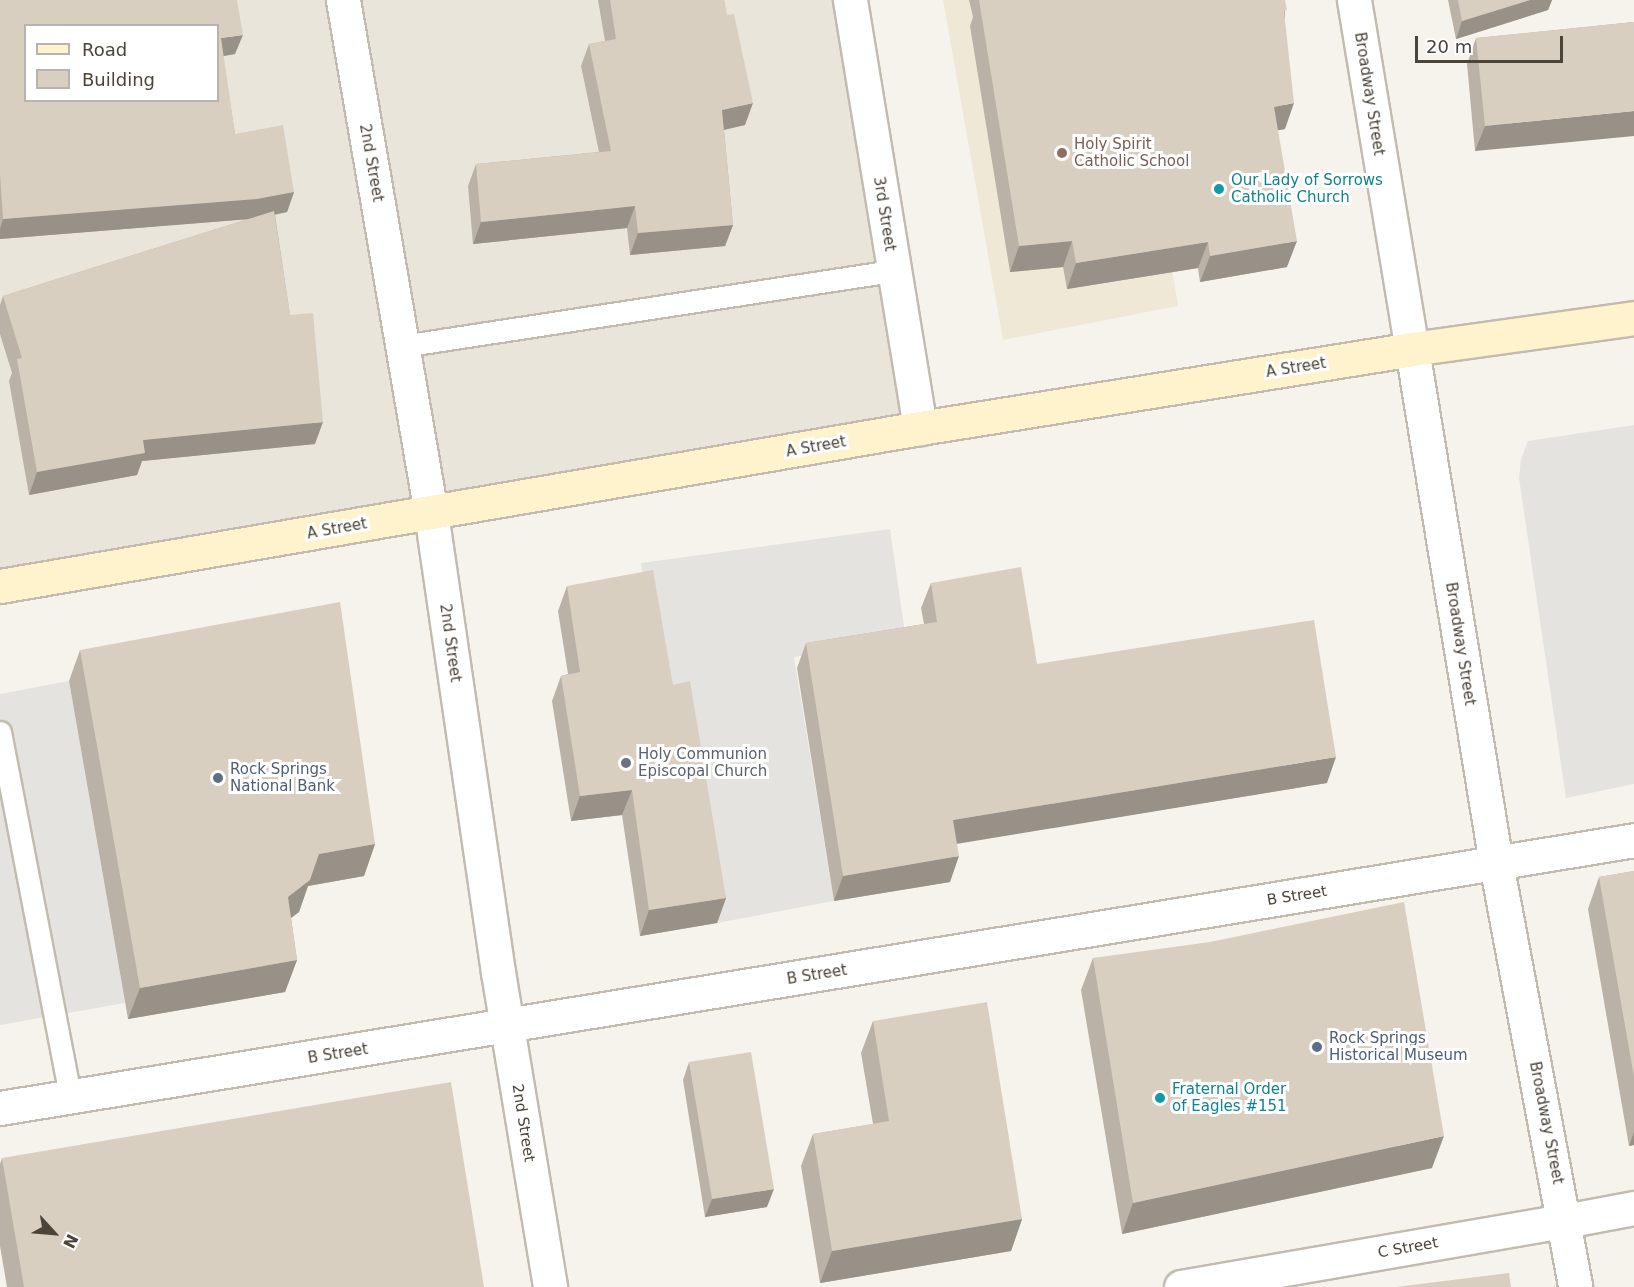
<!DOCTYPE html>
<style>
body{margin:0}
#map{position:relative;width:1634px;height:1287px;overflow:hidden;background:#f6f3ec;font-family:"DejaVu Sans",sans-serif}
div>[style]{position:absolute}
.residential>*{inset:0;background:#eae5da}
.education>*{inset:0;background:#efe8d6}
.parking>*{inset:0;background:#e5e3e0}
.roads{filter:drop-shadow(2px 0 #c2bbae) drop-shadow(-2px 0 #c2bbae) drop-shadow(0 2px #c2bbae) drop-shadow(0 -2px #c2bbae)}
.service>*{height:21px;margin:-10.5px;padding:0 10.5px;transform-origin:10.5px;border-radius:10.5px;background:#fff}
.minor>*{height:33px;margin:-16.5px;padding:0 16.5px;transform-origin:16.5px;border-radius:16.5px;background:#fff}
.tertiary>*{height:33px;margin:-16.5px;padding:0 16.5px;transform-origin:16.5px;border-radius:16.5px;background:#fff}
.secondary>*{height:33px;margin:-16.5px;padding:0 16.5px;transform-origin:16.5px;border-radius:16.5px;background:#fff3cd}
.wall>*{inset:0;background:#bab2a6}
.shaded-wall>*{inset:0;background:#979187}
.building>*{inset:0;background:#d8cfc1}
.dots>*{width:16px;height:16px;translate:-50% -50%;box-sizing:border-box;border:3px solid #fff;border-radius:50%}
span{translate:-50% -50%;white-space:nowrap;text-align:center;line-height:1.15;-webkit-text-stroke:6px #fff;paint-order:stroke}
.street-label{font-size:15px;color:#4b4439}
.education-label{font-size:15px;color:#785e54}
.left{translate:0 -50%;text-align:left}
.culture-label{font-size:15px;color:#0d838f}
.worship-label{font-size:15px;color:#5b616d}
.service-label{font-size:15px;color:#4e5e75}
.legend{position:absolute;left:24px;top:24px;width:195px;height:78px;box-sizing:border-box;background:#fff;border:2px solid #b7b4b0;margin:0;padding:8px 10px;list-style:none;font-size:18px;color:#4b4439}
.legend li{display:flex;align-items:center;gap:12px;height:30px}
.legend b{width:30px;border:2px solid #b7b4b0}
.north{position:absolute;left:24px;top:1203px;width:60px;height:60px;-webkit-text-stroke:4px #fff;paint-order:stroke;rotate:116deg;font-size:16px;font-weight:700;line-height:24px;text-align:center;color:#4b4439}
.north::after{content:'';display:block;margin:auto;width:21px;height:27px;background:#4b4439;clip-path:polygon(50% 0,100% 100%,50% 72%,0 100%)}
.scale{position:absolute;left:1415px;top:36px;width:148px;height:27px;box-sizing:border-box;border:3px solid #4b4439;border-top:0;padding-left:8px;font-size:18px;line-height:21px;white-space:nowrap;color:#4b4439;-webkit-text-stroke:4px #fff;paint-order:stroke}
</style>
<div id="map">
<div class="residential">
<div style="clip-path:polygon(evenodd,0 0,850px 0,920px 428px,0 586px,0 0,26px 26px,218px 26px,218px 100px,26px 100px,26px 26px)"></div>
</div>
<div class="education">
<div style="clip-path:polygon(943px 0,1129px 0,1178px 306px,1003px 340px)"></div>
</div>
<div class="parking">
<div style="clip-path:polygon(1634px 425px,1634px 784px,1566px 798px,1519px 478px,1521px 459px,1528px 441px)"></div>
<div style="clip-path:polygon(890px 529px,906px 640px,794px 657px,834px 901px,717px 923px,663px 701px,641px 563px)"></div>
<div style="clip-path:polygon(69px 681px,125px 1003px,0 1025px,0 694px)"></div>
</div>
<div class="roads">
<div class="service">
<div style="left:402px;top:346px;width:498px;rotate:-8.7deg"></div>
<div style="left:0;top:732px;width:372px;rotate:79.1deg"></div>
</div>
<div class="minor">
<div style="left:343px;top:0;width:520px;rotate:80.27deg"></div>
<div style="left:850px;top:0;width:434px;rotate:80.7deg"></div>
<div style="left:1354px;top:0;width:354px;rotate:80.6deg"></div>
<div style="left:0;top:1108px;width:1656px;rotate:-9.31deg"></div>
<div style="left:1565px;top:1221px;width:70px;rotate:-10.7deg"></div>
</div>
<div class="tertiary">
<div style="left:1412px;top:349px;width:521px;rotate:80.72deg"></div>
<div style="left:1496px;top:863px;width:431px;rotate:79.4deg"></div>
<div style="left:431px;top:513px;width:464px;rotate:81.7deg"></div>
<div style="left:498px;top:972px;width:319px;rotate:80.6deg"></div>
<div style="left:1181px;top:1287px;width:390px;rotate:-9.8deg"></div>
</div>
<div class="secondary">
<div style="left:0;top:586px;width:933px;rotate:-9.74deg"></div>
<div style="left:920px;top:428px;width:498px;rotate:-9.1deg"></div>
<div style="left:1412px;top:349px;width:224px;rotate:-7.9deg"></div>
</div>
</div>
<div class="wall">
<div style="clip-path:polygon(0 0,235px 54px,223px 56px,235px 134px,294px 192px,287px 212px,275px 215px,290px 315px,315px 444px,142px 461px,137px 475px,29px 495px,9px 381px,12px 373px,0 334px,0 305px,3px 296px,248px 219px,0 239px)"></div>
<div style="clip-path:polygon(598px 0,724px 0,745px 125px,724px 130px,733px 225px,725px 246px,630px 255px,627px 228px,473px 244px,468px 186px,476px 164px,599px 152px,581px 66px,589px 44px,605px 41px)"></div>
<div style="clip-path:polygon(969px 0,1285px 0,1285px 129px,1278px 130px,1287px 267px,1200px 282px,1198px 268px,1067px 289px,1063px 267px,1010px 272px,970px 26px,973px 17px)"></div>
<div style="clip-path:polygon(1448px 0,1552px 0,1548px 10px,1456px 39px)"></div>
<div style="clip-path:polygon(1634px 22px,1475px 151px,1467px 64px,1476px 38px)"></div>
<div style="clip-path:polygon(931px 583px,1037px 664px,1327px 783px,957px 843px,950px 882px,834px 901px,797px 668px,806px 643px,924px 624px,921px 608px)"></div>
<div style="clip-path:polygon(567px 586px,673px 685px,726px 898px,717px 923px,640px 936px,622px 815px,571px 821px,552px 701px,561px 676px,568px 674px,558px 611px)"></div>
<div style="clip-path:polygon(80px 650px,375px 844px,364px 876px,308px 886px,299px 912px,291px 918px,297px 960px,285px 992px,128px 1019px,69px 681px)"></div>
<div style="clip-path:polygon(1634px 871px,1634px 1145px,1629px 1146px,1588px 909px,1599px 877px)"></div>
<div style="clip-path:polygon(1093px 958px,1432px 1168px,1122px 1234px,1081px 990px)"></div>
<div style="clip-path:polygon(873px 1021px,1022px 1219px,1011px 1251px,820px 1283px,801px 1166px,813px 1134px,873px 1124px,861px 1053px)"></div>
<div style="clip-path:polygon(689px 1062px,767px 1207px,705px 1217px,683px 1080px)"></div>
<div style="clip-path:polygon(2px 1158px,484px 1287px,7px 1287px,0 1246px,0 1164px)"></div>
</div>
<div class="shaded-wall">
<div style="clip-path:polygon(1530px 0,1552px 0,1548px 10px,1456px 39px,1462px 21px)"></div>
<div style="clip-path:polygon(243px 35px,235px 54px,218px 57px,221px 38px)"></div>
<div style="clip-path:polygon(753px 103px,745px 125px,714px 132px,722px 110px)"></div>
<div style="clip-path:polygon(1294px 103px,1285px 129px,1264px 133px,1274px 107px)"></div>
<div style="clip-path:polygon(1634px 111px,1634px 136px,1475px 151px,1485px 126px)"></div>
<div style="clip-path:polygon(294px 192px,287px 212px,250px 219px,0 239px,0 229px,3px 219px)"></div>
<div style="clip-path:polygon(635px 206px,627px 228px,473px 244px,481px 222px)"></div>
<div style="clip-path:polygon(733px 225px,725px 246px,630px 255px,638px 233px)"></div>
<div style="clip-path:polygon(1072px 241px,1063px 267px,1010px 272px,1019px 246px)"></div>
<div style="clip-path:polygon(1297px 241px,1287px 267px,1200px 282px,1210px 256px)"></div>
<div style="clip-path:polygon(1208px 242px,1198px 268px,1067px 289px,1076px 263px)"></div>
<div style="clip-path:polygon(323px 422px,315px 444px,142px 461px,137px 475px,29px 495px,37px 472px,143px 440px)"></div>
<div style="clip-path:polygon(1336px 757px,1327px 783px,944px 846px,953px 820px)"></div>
<div style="clip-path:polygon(632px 790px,622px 815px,571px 821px,580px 796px)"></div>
<div style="clip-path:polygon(375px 844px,364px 876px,308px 886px,299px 912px,276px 929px,288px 897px,319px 854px)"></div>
<div style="clip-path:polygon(959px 856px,950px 882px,834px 901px,843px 876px)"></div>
<div style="clip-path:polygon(726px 898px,717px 923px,640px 936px,649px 910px)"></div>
<div style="clip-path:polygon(297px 960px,285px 992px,128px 1019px,140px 988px)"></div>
<div style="clip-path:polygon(1634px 1132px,1634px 1145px,1629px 1146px)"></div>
<div style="clip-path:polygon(1444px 1136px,1432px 1168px,1122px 1234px,1133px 1203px)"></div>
<div style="clip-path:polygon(774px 1189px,767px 1207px,705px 1217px,712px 1199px)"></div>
<div style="clip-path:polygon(1022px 1219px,1011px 1251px,820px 1283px,832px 1251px)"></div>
</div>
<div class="building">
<div style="clip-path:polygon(evenodd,0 0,237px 0,243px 35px,221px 38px,235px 134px,283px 125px,294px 192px,257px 199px,3px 219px,0 173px,0 0,26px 26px,218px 26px,218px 100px,26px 100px,26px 26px)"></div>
<div style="clip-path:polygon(610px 0,724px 0,727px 15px,734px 14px,753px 103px,722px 110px,733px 225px,638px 233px,635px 206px,481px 222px,476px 164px,611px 151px,589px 44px,616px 39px)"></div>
<div style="clip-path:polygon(979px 0,1285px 0,1287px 10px,1284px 11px,1294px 103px,1274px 107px,1297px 241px,1210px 256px,1208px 242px,1076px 263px,1072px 241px,1019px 246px)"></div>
<div style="clip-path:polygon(1458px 0,1530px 0,1462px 21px)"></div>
<div style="clip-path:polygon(1634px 22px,1634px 111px,1485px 126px,1476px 38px)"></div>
<div style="clip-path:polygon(274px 211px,290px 315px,313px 313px,323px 422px,143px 440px,145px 453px,37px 472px,17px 359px,22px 358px,3px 296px)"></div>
<div style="clip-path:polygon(1021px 567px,1037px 664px,1314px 620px,1336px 757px,953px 820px,959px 856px,843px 876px,806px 643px,937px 622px,931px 583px)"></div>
<div style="clip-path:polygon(653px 570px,673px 685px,690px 681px,726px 898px,649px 910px,632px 790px,580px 796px,561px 676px,580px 672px,567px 586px)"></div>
<div style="clip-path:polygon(340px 602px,375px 844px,319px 854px,310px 880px,288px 897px,297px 960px,140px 988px,80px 650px)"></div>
<div style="clip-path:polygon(1634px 871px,1634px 1077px,1599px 877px)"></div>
<div style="clip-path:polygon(1404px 902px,1444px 1136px,1133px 1203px,1093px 958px,1210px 942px)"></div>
<div style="clip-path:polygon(987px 1002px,1022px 1219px,832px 1251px,813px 1134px,889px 1121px,873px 1021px)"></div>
<div style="clip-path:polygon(751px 1052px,774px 1189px,712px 1199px,689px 1062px)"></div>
<div style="clip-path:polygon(451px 1082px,484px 1287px,24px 1287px,2px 1158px)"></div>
<div style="clip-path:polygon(1509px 1273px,1511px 1287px,1396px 1287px)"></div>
</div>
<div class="dots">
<div style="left:1062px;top:153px;background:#8d6e63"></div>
<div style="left:1219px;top:189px;background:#0f9aa8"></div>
<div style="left:626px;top:763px;background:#6b7280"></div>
<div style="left:218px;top:778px;background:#5c6f8a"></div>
<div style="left:1317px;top:1047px;background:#5c6f8a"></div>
<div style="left:1160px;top:1098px;background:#0f9aa8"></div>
</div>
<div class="street-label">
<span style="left:1369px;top:94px;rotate:81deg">Broadway Street</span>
<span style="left:371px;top:163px;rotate:80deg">2nd Street</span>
<span style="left:884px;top:214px;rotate:81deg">3rd Street</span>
<span style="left:1296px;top:368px;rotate:-9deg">A Street</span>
<span style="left:816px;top:447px;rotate:-10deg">A Street</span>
<span style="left:337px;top:529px;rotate:-10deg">A Street</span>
<span style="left:450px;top:643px;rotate:82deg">2nd Street</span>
<span style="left:1460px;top:644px;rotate:81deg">Broadway Street</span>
<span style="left:1297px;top:896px;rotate:-9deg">B Street</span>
<span style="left:817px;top:975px;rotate:-9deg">B Street</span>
<span style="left:338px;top:1054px;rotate:-9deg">B Street</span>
<span style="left:523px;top:1123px;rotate:81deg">2nd Street</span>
<span style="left:1546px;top:1123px;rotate:79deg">Broadway Street</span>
<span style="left:1408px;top:1248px;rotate:-10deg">C Street</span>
</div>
<div class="education-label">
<span class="left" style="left:1074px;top:153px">Holy Spirit<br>Catholic School</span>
</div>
<div class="culture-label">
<span class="left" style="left:1231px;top:189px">Our Lady of Sorrows<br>Catholic Church</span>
<span class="left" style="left:1172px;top:1098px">Fraternal Order<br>of Eagles #151</span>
</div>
<div class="worship-label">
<span class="left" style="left:638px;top:763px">Holy Communion<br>Episcopal Church</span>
</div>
<div class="service-label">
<span class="left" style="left:230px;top:778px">Rock Springs<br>National Bank</span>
<span class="left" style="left:1329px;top:1047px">Rock Springs<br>Historical Museum</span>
</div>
<ul class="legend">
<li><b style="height:8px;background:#fff3cd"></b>Road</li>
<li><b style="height:16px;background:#d8cfc1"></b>Building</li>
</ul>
<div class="north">N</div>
<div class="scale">20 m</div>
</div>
